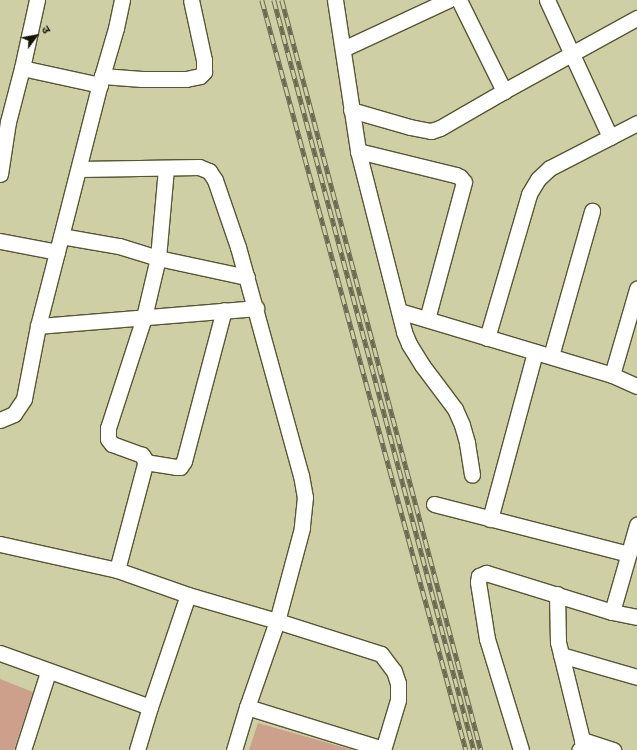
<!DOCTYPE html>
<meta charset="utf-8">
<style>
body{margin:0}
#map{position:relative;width:637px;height:750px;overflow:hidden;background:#cfcfa6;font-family:Arial,"Noto Sans Devanagari",sans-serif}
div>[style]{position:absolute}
.green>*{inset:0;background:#cda08b}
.roads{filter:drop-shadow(1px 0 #575632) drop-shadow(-1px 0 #575632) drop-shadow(0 1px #575632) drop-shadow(0 -1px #575632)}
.minor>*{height:15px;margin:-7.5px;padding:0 7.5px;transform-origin:7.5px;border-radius:7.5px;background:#fff}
.rail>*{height:4.5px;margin-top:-2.25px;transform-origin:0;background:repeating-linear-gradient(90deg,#cfcfa6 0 9px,#6b6a50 0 18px);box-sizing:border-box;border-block:1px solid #6b6a50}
span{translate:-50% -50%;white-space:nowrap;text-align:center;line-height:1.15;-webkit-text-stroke:3.5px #cfcfa6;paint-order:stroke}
.north{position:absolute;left:16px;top:16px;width:40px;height:40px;-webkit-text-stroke:3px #cfcfa6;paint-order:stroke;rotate:58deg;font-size:11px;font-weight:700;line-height:16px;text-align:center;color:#151406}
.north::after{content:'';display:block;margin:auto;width:14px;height:18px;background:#151406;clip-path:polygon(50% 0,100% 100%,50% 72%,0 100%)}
</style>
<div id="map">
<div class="green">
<div style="clip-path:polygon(0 679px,33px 692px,14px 750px,0 750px)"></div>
<div style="clip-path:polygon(258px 723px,353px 750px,249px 750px)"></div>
</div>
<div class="roads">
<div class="minor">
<div style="left:335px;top:0;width:153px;rotate:81.3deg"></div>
<div style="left:358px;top:151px;width:187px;rotate:75.7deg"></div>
<div style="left:404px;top:332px;width:13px;rotate:67deg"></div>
<div style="left:409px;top:344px;width:25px;rotate:58deg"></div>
<div style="left:422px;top:365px;width:55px;rotate:53.1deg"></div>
<div style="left:455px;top:409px;width:17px;rotate:66deg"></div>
<div style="left:462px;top:425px;width:19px;rotate:74deg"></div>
<div style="left:467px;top:443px;width:32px;rotate:81deg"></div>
<div style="left:459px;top:0;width:102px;rotate:63.7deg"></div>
<div style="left:547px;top:0;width:151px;rotate:65.3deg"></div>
<div style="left:343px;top:49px;width:116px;rotate:-25deg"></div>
<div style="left:22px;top:68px;width:70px;rotate:-77.6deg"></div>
<div style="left:102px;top:76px;width:40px;rotate:4.3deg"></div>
<div style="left:142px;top:79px;width:44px"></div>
<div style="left:186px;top:79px;width:14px;rotate:-12deg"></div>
<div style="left:200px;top:76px;width:6px;rotate:-45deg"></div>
<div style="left:204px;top:72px;width:12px;rotate:-90deg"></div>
<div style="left:204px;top:60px;width:61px;rotate:-102.2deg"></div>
<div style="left:351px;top:110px;width:61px;rotate:16.1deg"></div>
<div style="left:410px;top:127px;width:21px;rotate:11deg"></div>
<div style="left:431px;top:131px;width:9px;rotate:-18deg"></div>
<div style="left:440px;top:128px;width:74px;rotate:-30deg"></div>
<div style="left:504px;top:91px;width:152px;rotate:-28.8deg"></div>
<div style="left:358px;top:151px;width:101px;rotate:13.8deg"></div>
<div style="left:456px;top:175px;width:4px;rotate:27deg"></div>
<div style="left:460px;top:177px;width:6px;rotate:51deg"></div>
<div style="left:464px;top:182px;width:142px;rotate:105.1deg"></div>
<div style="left:79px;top:169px;width:120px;rotate:-1deg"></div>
<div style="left:199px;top:167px;width:11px;rotate:22deg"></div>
<div style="left:209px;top:171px;width:11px;rotate:56deg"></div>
<div style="left:215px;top:180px;width:71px;rotate:71.1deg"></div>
<div style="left:238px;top:247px;width:237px;rotate:74.6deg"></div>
<div style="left:301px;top:475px;width:22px;rotate:80deg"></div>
<div style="left:305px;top:497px;width:31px;rotate:96deg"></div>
<div style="left:302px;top:528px;width:96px;rotate:105deg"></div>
<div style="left:277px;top:621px;width:91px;rotate:109.2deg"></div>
<div style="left:247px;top:707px;width:45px;rotate:106.8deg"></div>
<div style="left:0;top:174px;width:53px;rotate:-81.3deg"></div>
<div style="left:8px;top:122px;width:56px;rotate:-75.5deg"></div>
<div style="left:22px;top:68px;width:80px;rotate:12.3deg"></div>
<div style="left:61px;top:236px;width:59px;rotate:9.8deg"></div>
<div style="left:119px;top:246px;width:41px;rotate:17.1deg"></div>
<div style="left:158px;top:258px;width:91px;rotate:12.1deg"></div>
<div style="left:0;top:241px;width:58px;rotate:10.9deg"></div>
<div style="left:57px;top:252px;width:76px;rotate:104.4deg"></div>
<div style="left:38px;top:326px;width:74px;rotate:100.9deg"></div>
<div style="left:24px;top:399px;width:18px;rotate:124deg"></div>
<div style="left:14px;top:414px;width:15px;rotate:157deg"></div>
<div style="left:57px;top:252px;width:182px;rotate:-75.7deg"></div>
<div style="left:102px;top:76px;width:50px;rotate:-73.7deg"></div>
<div style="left:116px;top:28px;width:29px;rotate:-78deg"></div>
<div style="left:399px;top:311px;width:222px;rotate:16.7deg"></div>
<div style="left:612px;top:375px;width:27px;rotate:24deg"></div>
<div style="left:38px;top:326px;width:219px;rotate:-4.7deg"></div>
<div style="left:487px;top:338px;width:150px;rotate:-73.7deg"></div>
<div style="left:529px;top:194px;width:17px;rotate:-59deg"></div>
<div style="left:538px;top:179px;width:16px;rotate:-43deg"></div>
<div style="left:550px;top:168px;width:98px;rotate:-27.3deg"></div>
<div style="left:551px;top:356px;width:151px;rotate:-74.2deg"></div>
<div style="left:612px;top:375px;width:90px;rotate:-73.8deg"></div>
<div style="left:145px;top:462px;width:31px;rotate:9deg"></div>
<div style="left:176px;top:467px;width:4px"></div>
<div style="left:180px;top:467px;width:7px;rotate:-56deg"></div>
<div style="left:184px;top:461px;width:156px;rotate:-75.2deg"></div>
<div style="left:434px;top:504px;width:201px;rotate:14.4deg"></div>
<div style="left:490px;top:519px;width:173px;rotate:-74.9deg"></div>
<div style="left:0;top:544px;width:120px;rotate:12.5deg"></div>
<div style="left:117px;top:570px;width:75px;rotate:19.4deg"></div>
<div style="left:188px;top:595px;width:93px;rotate:16.3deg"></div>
<div style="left:277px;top:621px;width:109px;rotate:17.6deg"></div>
<div style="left:381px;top:654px;width:21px;rotate:53deg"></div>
<div style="left:394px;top:671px;width:13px;rotate:72deg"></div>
<div style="left:398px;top:683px;width:17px;rotate:90deg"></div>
<div style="left:398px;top:700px;width:52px;rotate:106.7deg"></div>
<div style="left:117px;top:570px;width:110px;rotate:-75.2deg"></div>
<div style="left:145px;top:464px;width:6px;rotate:-99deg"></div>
<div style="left:144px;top:458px;width:4px;rotate:-124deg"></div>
<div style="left:142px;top:455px;width:32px;rotate:-160deg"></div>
<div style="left:112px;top:444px;width:6px;rotate:-129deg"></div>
<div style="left:108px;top:439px;width:11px;rotate:-90deg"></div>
<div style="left:108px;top:428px;width:117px;rotate:-72deg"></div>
<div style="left:144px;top:317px;width:61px;rotate:-76.7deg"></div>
<div style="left:158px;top:258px;width:89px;rotate:-84.9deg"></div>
<div style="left:557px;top:594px;width:48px;rotate:88.8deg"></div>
<div style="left:558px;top:642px;width:101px;rotate:76.2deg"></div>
<div style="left:582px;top:740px;width:8px;rotate:83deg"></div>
<div style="left:583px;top:748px;width:4px;rotate:153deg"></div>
<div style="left:612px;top:612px;width:91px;rotate:-74deg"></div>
<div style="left:0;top:653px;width:159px;rotate:19.8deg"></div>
<div style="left:561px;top:655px;width:79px;rotate:16.1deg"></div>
<div style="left:247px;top:707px;width:142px;rotate:17.2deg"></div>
<div style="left:582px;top:740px;width:33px;rotate:18deg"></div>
<div style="left:23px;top:750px;width:82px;rotate:-72.2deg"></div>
<div style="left:137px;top:750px;width:45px;rotate:-73.2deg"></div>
<div style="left:150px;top:707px;width:118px;rotate:-71.3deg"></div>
<div style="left:521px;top:750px;width:116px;rotate:-107deg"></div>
<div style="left:487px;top:639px;width:58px;rotate:-99deg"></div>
<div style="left:478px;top:582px;width:6px;rotate:-81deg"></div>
<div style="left:479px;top:576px;width:8px;rotate:-23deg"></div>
<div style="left:486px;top:573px;width:132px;rotate:17.2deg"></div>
<div style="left:612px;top:612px;width:25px;rotate:11deg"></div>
</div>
</div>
<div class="rail">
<div style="left:262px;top:0;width:777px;rotate:74.78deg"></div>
<div style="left:274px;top:0;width:776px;rotate:75.07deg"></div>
<div style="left:282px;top:0;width:776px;rotate:75.14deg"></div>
</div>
<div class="north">उ</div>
</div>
